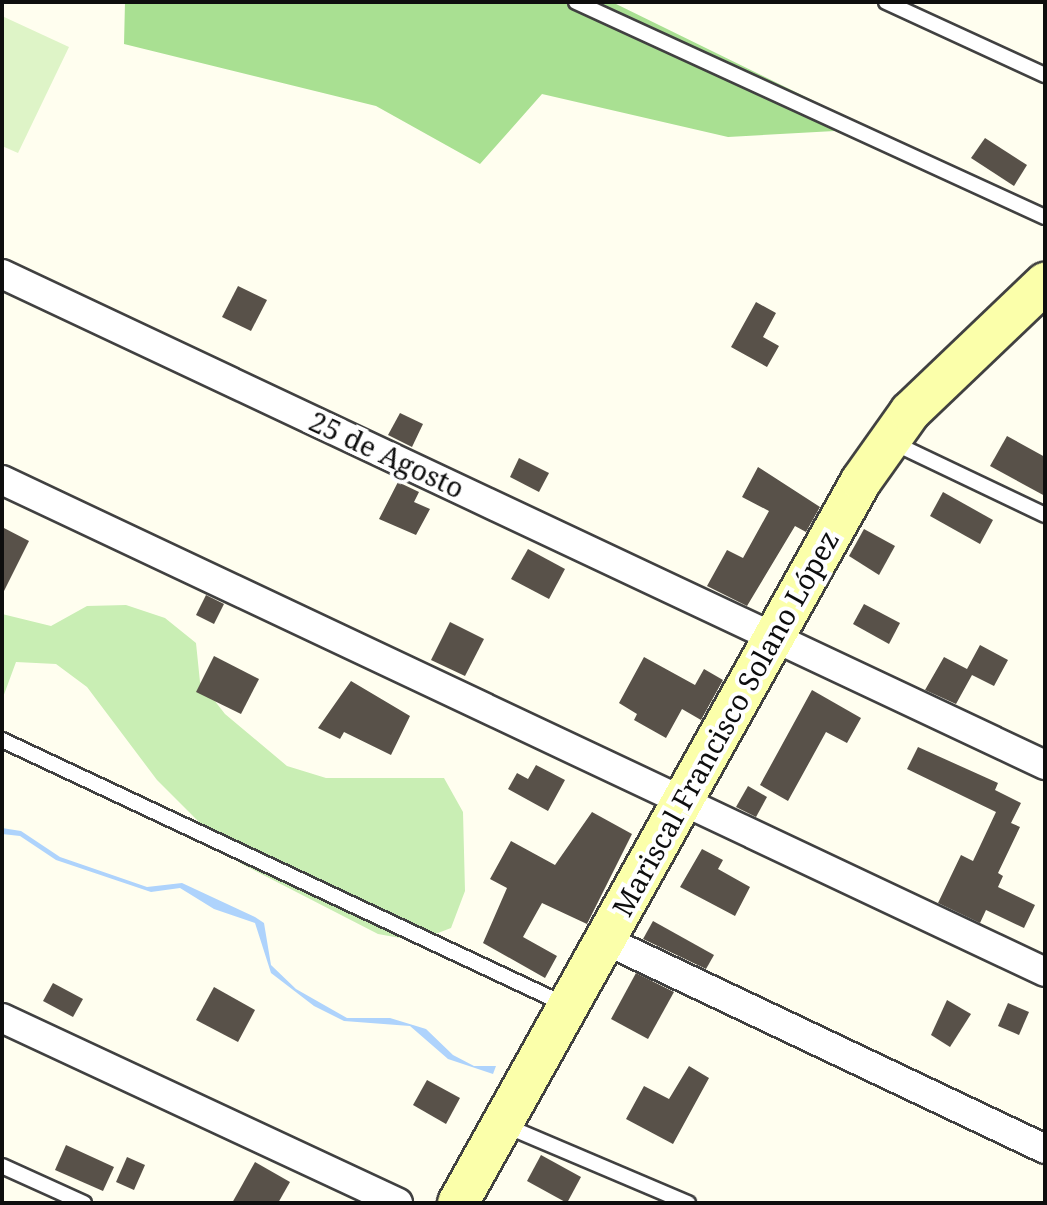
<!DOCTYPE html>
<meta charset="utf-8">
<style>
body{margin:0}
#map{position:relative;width:1047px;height:1205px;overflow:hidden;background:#fffeef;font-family:"Noto Serif",serif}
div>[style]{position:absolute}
.green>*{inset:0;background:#c9eeb4}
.forest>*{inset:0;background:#a9e092}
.pitch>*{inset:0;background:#def4c7}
.water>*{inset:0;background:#aed3fc}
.building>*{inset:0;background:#585149}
.roads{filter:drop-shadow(2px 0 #414141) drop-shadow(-2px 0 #414141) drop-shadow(0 2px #414141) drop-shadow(0 -2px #414141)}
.service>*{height:14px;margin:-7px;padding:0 7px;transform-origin:7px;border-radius:7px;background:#fff}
.minor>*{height:28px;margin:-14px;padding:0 14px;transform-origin:14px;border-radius:14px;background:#fff}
.secondary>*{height:40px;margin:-20px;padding:0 20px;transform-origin:20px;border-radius:20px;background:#fbffaa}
span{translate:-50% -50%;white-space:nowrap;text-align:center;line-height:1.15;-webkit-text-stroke:8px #fff;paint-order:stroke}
.street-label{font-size:28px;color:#0e0e0e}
.frame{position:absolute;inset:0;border:4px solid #0e0e0e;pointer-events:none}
</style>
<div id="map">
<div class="green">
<div style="clip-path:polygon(126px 605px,165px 618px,196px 643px,200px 682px,225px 714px,287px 766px,326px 778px,444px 778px,463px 812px,465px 891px,451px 928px,417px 941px,378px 934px,240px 863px,157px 780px,87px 687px,56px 664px,16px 662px,2px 700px,2px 614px,51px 626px,87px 606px)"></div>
</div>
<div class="forest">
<div style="clip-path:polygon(125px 2px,612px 2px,871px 129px,728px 137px,542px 94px,480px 164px,376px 106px,124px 44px)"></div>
</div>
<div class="pitch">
<div style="clip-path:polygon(2px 16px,69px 47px,18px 153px,2px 146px)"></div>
</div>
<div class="water">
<div style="clip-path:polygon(2px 828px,21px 831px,60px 857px,147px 887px,182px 883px,255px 917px,264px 923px,271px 965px,296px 989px,347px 1018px,390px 1018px,426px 1029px,453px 1055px,474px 1066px,496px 1066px,493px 1074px,448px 1059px,410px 1026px,344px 1021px,314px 1006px,271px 973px,255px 923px,214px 909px,180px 888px,151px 892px,56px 860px,20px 836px,2px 834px)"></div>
</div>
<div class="building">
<div style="clip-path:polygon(985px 138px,1027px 165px,1014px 186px,971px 158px)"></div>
<div style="clip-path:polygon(238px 286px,267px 300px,251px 331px,222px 317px)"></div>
<div style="clip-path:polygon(756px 302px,776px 313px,763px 337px,779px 346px,767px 367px,731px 347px)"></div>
<div style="clip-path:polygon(400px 413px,423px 424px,412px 447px,388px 435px)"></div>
<div style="clip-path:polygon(1007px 436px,1045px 457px,1045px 496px,990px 466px)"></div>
<div style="clip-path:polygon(519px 458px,549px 473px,539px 492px,510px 477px)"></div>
<div style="clip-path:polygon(758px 467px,820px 507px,806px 532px,795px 526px,747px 606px,707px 586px,727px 550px,743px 558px,769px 511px,742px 497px)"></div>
<div style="clip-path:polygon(398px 482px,419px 492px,414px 502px,430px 509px,416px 535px,379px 519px)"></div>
<div style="clip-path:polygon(943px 492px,993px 520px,980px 544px,930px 516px)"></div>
<div style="clip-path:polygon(2px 527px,29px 541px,2px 595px)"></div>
<div style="clip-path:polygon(864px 529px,895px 546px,879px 575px,849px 556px)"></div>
<div style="clip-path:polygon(528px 549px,565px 569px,549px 599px,511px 579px)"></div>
<div style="clip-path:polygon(206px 595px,224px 604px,214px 624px,196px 615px)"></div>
<div style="clip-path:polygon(864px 604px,900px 623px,889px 644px,853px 624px)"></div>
<div style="clip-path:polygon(450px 622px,484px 639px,465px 676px,431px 660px)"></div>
<div style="clip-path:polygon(980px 645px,1008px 660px,994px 686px,972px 675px,956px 704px,925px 690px,944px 657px,967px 669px)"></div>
<div style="clip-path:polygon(214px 656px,259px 679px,241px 714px,196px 692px)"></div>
<div style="clip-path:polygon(644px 657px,695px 685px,704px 669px,723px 680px,701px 720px,682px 709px,666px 738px,634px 720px,637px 714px,619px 703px)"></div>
<div style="clip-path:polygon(351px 681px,410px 716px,391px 755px,344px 732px,340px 739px,318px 728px)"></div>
<div style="clip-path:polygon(812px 690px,861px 718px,847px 743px,826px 732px,788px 801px,760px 785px)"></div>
<div style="clip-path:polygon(918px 747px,998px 783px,995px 790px,1021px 803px,1011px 823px,1020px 827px,998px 873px,1003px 876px,998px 887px,1035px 905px,1024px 928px,986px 910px,980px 923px,938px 903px,961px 855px,973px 861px,996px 812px,907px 769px)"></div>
<div style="clip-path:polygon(536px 765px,565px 780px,548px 811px,508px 789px,517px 773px,528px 779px)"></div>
<div style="clip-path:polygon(748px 786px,767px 797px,756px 817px,736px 807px)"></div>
<div style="clip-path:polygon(592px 812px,632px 834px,587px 924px,542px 903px,523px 937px,557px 956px,545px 978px,483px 943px,507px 888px,490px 879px,511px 841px,555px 865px)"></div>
<div style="clip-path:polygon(702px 849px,723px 860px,718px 869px,750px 887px,735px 916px,680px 887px)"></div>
<div style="clip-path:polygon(653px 921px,714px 955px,706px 969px,643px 939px)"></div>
<div style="clip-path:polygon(636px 973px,674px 992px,648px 1039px,611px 1019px)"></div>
<div style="clip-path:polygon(53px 983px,83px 999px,73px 1017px,43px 1001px)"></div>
<div style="clip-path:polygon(214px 987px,255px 1010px,238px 1042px,196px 1020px)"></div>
<div style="clip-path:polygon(947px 1000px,971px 1014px,950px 1047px,931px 1035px)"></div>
<div style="clip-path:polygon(1008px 1003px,1029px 1012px,1019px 1035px,998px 1026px)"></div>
<div style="clip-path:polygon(689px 1066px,709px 1078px,673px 1144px,626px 1119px,644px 1086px,669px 1099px)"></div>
<div style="clip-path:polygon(427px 1080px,460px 1098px,446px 1124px,413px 1105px)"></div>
<div style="clip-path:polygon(66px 1145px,114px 1167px,103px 1191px,55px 1170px)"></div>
<div style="clip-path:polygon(541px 1155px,581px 1177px,567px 1203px,527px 1181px)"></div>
<div style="clip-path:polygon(127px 1157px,145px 1165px,134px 1190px,116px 1182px)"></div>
<div style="clip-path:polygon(255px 1162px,290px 1182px,278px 1203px,232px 1203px)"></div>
</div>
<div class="roads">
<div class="service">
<div style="left:576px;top:2px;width:516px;rotate:24.63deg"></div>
<div style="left:886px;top:2px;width:175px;rotate:24.7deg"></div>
<div style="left:894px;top:443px;width:167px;rotate:25.5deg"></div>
<div style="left:2px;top:740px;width:623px;rotate:25.17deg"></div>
<div style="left:504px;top:1125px;width:200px;rotate:23deg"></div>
<div style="left:2px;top:1166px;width:90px;rotate:24.3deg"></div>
</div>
<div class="minor">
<div style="left:2px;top:274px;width:1153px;rotate:25.21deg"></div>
<div style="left:2px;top:480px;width:1153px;rotate:25.25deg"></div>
<div style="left:605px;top:940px;width:487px;rotate:25.4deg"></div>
<div style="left:2px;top:1018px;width:437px;rotate:25deg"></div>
</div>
<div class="secondary">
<div style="left:458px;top:1203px;width:827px;rotate:-60.83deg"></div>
<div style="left:861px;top:481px;width:85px;rotate:-54.6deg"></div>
<div style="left:910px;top:412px;width:187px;rotate:-43.7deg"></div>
</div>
</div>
<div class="street-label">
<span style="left:387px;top:454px;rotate:25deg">25 de Agosto</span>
<span style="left:725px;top:723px;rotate:-61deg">Mariscal Francisco Solano López</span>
</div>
<div class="frame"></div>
</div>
